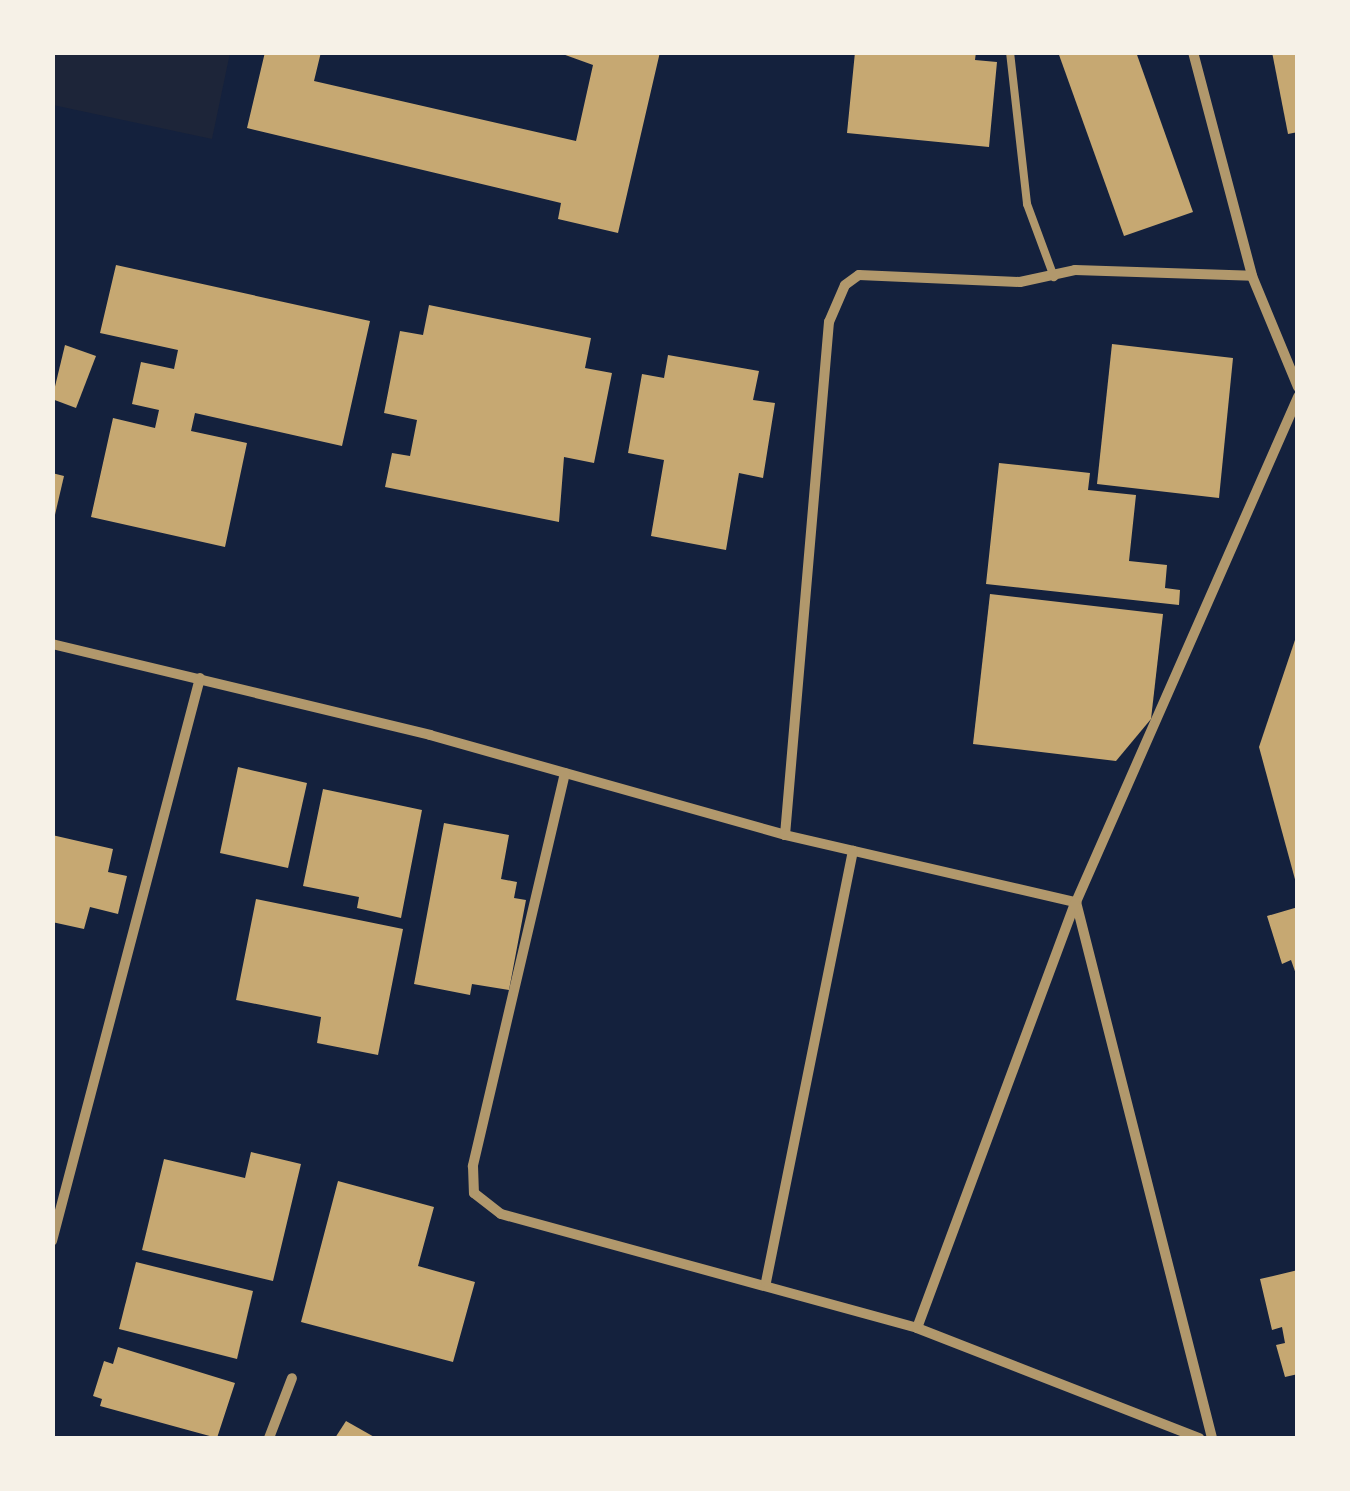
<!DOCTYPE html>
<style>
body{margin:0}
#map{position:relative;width:1350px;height:1491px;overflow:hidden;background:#14213d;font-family:Lora,serif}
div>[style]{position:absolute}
.green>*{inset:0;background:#1d2539}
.building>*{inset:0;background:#c6a872}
.service>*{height:8px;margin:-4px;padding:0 4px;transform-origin:4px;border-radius:4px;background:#b1986c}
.minor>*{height:10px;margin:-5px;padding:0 5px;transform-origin:5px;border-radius:5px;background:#b1986c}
span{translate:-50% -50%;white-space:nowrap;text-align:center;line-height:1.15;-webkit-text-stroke:8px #f6f1e7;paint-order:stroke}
.frame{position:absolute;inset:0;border:55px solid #f6f1e7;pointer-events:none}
</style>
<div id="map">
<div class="green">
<div style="clip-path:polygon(53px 52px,230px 53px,212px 139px,53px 105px)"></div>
</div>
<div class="building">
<div style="clip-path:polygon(265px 52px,321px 52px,314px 81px,576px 141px,593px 65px,557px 52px,660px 52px,618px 233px,558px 219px,561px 203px,247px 128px)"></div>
<div style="clip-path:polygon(855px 52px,976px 52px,975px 60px,997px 62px,989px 147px,847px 133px)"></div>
<div style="clip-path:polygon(1058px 52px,1136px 52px,1193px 212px,1124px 236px)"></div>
<div style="clip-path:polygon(1272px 52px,1298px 52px,1298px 132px,1288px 134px)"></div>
<div style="clip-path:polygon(116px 265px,370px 321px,342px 446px,195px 413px,191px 431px,247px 443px,225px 547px,91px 517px,113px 418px,155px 428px,159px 410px,132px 404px,141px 362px,174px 369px,178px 350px,100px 333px)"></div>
<div style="clip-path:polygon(429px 305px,591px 338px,585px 368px,612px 373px,594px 463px,564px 457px,559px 522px,385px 487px,392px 453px,410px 456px,417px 420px,384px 413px,400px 331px,423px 335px)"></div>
<div style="clip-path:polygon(1112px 344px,1233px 358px,1219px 498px,1097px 484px)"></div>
<div style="clip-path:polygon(65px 345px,96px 356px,76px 408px,52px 399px)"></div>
<div style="clip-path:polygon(668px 355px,759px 371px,753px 400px,775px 403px,763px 478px,739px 473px,726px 550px,651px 536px,664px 460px,628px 453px,642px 374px,664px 378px)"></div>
<div style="clip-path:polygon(999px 463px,1090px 473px,1088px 490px,1136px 495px,1129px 561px,1167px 565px,1165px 588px,1180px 590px,1179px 605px,986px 584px)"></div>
<div style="clip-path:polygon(52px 473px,64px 476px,54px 519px,52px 519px)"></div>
<div style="clip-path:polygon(990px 594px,1163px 614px,1151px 719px,1116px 761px,973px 744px)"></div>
<div style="clip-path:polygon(1297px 634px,1298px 883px,1296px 883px,1259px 747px)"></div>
<div style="clip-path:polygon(238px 767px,307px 783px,288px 868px,220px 853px)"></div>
<div style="clip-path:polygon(323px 789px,422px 810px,401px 918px,357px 908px,359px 897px,303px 886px)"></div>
<div style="clip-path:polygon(444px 823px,509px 835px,501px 879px,517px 882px,514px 898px,526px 900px,509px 990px,472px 984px,470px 995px,414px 984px)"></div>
<div style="clip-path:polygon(52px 835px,113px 849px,108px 872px,127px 876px,118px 914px,90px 907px,84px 929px,52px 922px)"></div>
<div style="clip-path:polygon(256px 899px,403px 929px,378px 1055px,317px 1043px,321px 1017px,236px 1000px)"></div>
<div style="clip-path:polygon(1298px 907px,1298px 977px,1297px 977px,1291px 960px,1282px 964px,1267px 916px)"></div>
<div style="clip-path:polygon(251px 1152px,301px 1164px,273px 1281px,142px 1250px,164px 1159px,245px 1178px)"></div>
<div style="clip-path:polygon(338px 1181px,434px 1207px,418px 1266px,475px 1282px,453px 1362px,301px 1322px)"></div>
<div style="clip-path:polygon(136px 1262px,253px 1291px,237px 1359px,119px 1329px)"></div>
<div style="clip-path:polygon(1298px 1270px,1298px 1374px,1285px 1377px,1276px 1345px,1285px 1343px,1282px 1327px,1272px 1330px,1260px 1279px)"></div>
<div style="clip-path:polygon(118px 1347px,235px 1383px,217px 1438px,100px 1406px,102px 1399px,93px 1396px,104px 1361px,113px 1364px)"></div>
<div style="clip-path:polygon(346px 1421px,376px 1438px,335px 1438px)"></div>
</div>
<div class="service">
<div style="left:1010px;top:52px;width:153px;rotate:83.6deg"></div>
<div style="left:1027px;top:204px;width:78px;rotate:69.7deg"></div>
</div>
<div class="minor">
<div style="left:1193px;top:52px;width:232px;rotate:75.2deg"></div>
<div style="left:1252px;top:276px;width:120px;rotate:67.5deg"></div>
<div style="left:52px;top:644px;width:389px;rotate:13.5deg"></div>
<div style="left:430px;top:735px;width:369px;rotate:15.7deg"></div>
<div style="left:785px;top:835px;width:515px;rotate:-85.1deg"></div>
<div style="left:829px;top:322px;width:40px;rotate:-66.6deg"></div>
<div style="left:845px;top:285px;width:17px;rotate:-36deg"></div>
<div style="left:859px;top:275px;width:161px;rotate:2.5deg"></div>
<div style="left:1020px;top:282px;width:56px;rotate:-12.3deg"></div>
<div style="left:1075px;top:270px;width:177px;rotate:1.9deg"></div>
<div style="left:565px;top:773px;width:404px;rotate:103.2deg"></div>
<div style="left:473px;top:1166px;width:27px;rotate:88deg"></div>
<div style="left:474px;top:1193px;width:34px;rotate:38deg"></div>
<div style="left:501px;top:1214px;width:431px;rotate:15.3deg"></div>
<div style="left:917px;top:1328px;width:303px;rotate:21.3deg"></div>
<div style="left:785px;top:835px;width:299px;rotate:13deg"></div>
<div style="left:1076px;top:902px;width:552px;rotate:-66.27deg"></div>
<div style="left:1076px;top:902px;width:553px;rotate:75.76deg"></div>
<div style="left:52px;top:1241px;width:582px;rotate:-75.27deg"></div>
<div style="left:766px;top:1282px;width:440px;rotate:-78.6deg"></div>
<div style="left:917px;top:1328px;width:453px;rotate:-69.6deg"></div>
<div style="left:269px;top:1438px;width:64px;rotate:-69deg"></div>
</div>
<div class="frame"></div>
</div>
